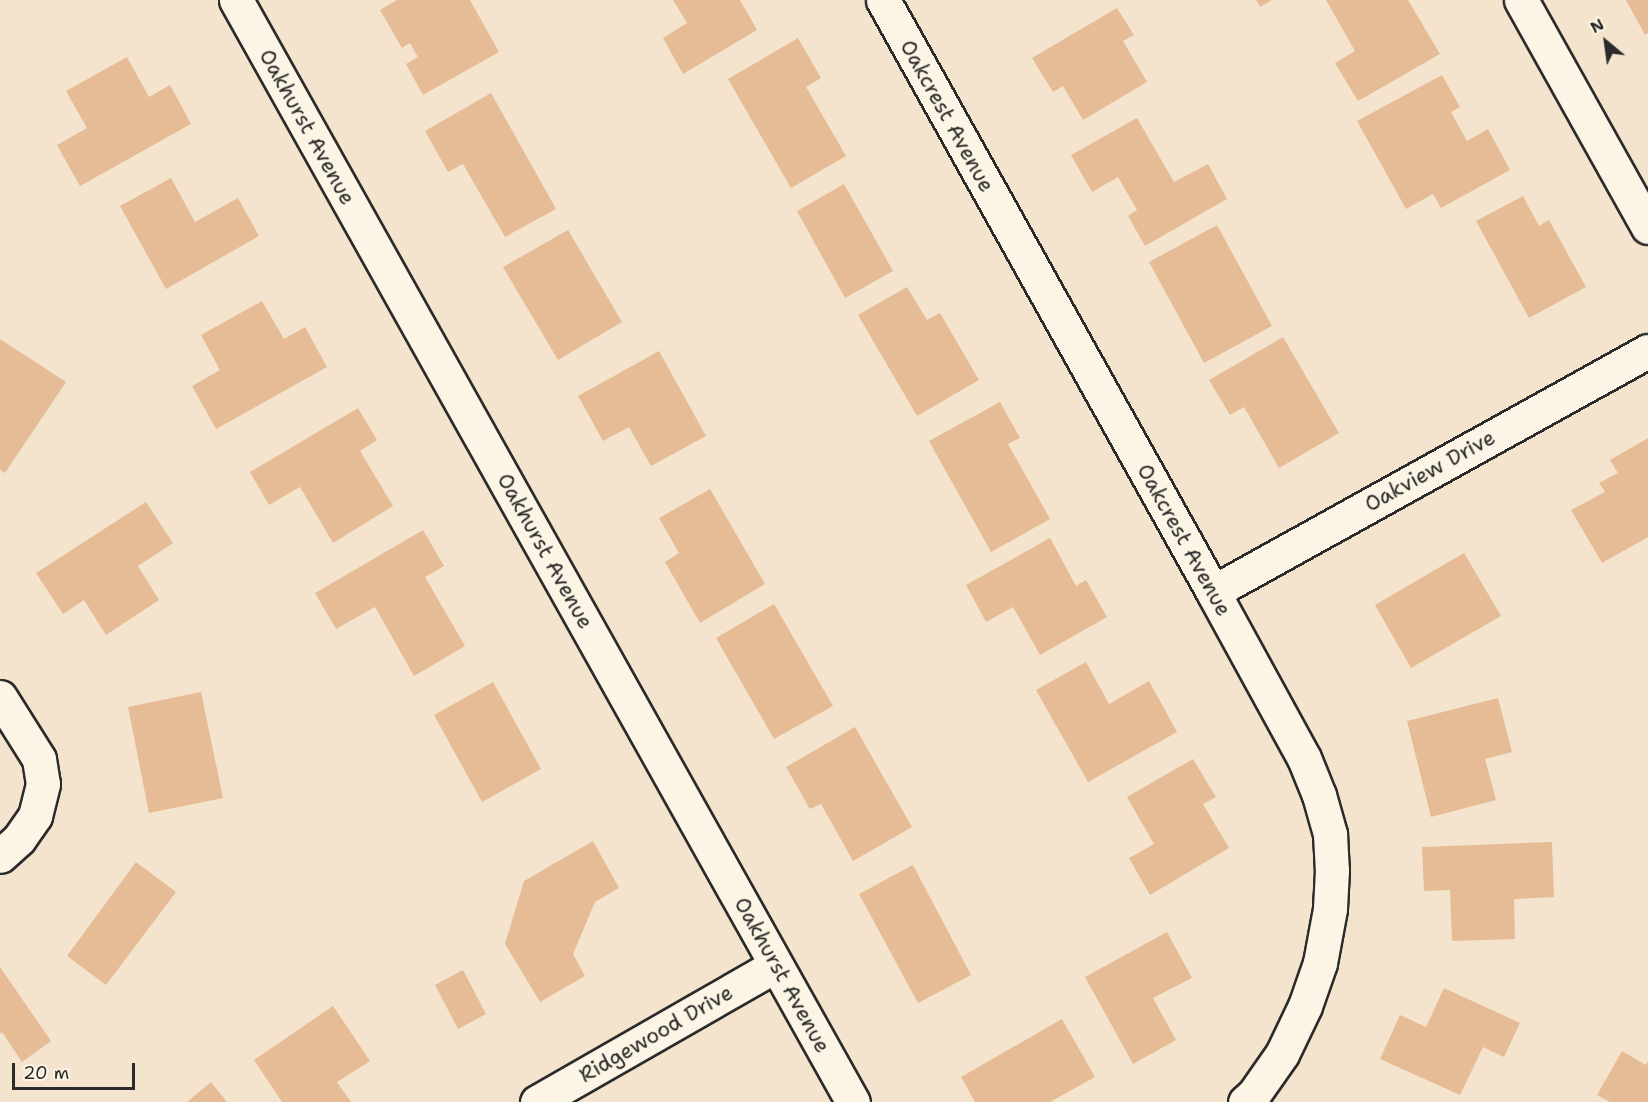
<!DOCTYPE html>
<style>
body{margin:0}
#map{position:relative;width:1648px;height:1102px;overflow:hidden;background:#f5e4cd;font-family:"Shantell Sans",sans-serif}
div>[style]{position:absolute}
.building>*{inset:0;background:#e5bc95}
.roads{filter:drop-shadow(2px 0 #2b2b2b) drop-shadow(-2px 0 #2b2b2b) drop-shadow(0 2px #2b2b2b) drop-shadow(0 -2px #2b2b2b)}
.minor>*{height:33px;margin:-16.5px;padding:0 16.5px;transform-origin:16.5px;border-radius:16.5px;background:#fcf5e5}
.tertiary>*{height:33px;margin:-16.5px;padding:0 16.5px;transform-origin:16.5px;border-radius:16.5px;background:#fcf5e5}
span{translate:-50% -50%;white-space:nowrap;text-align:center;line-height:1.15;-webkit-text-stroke:4.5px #fcf5e5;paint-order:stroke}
.street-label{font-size:21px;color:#2b2b2b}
.north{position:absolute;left:1576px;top:12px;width:60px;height:60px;-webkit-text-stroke:4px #fcf5e5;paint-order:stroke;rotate:331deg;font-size:16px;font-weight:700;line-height:24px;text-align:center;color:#2b2b2b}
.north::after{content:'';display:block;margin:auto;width:21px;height:27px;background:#2b2b2b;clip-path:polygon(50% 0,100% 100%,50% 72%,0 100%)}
.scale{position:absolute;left:12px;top:1063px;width:123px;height:27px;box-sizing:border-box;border:3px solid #2b2b2b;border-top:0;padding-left:8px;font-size:18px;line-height:21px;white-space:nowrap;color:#2b2b2b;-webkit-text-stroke:4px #fcf5e5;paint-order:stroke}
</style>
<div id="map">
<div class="building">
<div style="clip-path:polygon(397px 0,470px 0,499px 52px,423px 95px,406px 64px,418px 57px,410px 43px,402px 48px,380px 10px)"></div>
<div style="clip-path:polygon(673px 0,740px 0,757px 30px,683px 74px,663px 38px,687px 23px)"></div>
<div style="clip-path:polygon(1256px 0,1272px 0,1260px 7px)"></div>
<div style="clip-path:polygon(1326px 0,1408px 0,1440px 54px,1358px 101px,1335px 63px,1355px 51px)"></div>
<div style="clip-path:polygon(1626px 0,1648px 0,1648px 33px,1645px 35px)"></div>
<div style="clip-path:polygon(1117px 8px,1134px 35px,1123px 41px,1147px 82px,1083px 120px,1063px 86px,1053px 92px,1032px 58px)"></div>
<div style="clip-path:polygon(798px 38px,821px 78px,806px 87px,846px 156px,791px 188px,728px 79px)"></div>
<div style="clip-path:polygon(127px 57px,149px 97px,170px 85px,191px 124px,80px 186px,57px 145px,87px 128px,66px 91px)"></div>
<div style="clip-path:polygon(1442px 75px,1460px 107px,1451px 112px,1467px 141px,1488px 129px,1510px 170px,1441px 208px,1433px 194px,1406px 209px,1357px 121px)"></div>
<div style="clip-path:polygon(491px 93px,556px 209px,505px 237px,463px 164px,448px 172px,425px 131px)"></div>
<div style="clip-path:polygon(1137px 118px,1174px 182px,1208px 164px,1227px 199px,1145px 246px,1128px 216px,1137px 210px,1118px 177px,1092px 192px,1071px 155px)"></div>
<div style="clip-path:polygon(171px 178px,195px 222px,238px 198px,259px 236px,166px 289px,120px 206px)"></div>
<div style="clip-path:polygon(844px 184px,893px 271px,845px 298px,797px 211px)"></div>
<div style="clip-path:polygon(1523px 196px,1539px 226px,1549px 220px,1586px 287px,1529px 318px,1476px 221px)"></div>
<div style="clip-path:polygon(1217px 225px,1272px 326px,1204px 363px,1149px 262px)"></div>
<div style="clip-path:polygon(568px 230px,622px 322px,558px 360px,503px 267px)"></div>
<div style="clip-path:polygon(907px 287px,927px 320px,940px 313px,979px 380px,917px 416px,858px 315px)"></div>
<div style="clip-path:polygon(262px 301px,284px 339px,305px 327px,327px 367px,216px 429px,192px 386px,220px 370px,201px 335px)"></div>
<div style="clip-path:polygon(1283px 337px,1339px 433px,1279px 468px,1244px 407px,1230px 415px,1209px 380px)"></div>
<div style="clip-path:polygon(0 339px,66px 382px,5px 473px,0 470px)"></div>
<div style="clip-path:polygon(659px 351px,706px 436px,651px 466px,629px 427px,603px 441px,578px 396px)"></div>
<div style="clip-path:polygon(1000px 402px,1020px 438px,1008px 444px,1050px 519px,991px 552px,929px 441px)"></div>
<div style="clip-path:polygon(358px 408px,377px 440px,360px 451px,393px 506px,333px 543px,300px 487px,269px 505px,250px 472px)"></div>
<div style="clip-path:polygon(1648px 438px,1648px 537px,1602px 563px,1571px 510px,1605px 492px,1599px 483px,1618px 473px,1610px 460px)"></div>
<div style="clip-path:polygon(710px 489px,765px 584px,700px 623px,665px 562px,679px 553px,659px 518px)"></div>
<div style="clip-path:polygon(146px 502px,173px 543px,138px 566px,159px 600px,106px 635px,84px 600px,63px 614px,36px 573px)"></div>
<div style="clip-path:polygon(423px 530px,444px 566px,425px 577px,465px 646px,414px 676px,375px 607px,336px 629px,315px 593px)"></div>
<div style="clip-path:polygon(1050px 538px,1076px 586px,1086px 580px,1107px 617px,1040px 655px,1013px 607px,986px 622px,966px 585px)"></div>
<div style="clip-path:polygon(1464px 553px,1501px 616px,1411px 668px,1375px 605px)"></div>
<div style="clip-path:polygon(774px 604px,833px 706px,774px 739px,716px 638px)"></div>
<div style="clip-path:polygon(1086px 662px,1109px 704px,1149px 681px,1177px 732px,1088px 782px,1036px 690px)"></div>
<div style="clip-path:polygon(493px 682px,541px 769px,482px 802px,434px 715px)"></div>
<div style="clip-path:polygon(201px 692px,223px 798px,149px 813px,128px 707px)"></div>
<div style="clip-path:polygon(1498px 698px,1512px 752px,1485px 759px,1496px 800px,1431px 817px,1407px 721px)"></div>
<div style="clip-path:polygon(855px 727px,912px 827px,853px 861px,821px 804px,810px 809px,786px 767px)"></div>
<div style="clip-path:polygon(1193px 759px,1216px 797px,1203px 804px,1229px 848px,1150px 895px,1129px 858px,1154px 844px,1127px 797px)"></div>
<div style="clip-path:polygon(593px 841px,619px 888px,595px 902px,573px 954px,585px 976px,540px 1002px,505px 944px,524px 881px)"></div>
<div style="clip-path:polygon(1552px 842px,1554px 897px,1514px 899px,1515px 939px,1452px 941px,1450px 890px,1424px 891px,1422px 847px)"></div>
<div style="clip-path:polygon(136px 862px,176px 892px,106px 985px,67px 956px)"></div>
<div style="clip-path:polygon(913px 865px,971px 975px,918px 1003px,859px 894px)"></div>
<div style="clip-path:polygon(1167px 932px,1192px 978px,1153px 998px,1176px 1040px,1133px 1064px,1085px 977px)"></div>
<div style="clip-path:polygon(0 967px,51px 1041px,22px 1062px,2px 1032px,0 1034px)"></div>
<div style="clip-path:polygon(463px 970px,486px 1014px,458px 1029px,435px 985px)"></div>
<div style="clip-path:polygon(1444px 988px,1520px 1023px,1504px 1057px,1483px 1047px,1460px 1095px,1380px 1059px,1400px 1015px,1426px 1027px)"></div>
<div style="clip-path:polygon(333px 1006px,370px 1061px,337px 1082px,351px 1102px,282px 1102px,254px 1060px)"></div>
<div style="clip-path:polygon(1062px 1019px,1095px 1077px,1050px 1102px,975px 1102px,961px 1077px)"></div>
<div style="clip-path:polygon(1622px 1051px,1646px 1065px,1648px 1061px,1648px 1102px,1610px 1102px,1597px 1095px)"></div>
<div style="clip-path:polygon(211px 1082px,227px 1102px,187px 1102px)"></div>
</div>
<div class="roads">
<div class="minor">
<div style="left:883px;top:0;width:678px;rotate:60.86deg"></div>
<div style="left:1213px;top:592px;width:189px;rotate:61.3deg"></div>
<div style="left:1304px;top:758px;width:40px;rotate:68deg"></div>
<div style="left:1319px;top:795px;width:41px;rotate:74.2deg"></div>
<div style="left:1330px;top:834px;width:36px;rotate:87deg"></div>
<div style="left:1332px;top:870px;width:39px;rotate:93deg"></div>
<div style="left:1330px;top:909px;width:55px;rotate:100.5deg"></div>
<div style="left:1320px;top:963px;width:46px;rotate:109.2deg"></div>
<div style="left:1305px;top:1006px;width:53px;rotate:115.6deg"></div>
<div style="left:1282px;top:1054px;width:49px;rotate:125deg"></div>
<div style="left:1254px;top:1094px;width:12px;rotate:138deg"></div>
<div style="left:1521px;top:0;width:260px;rotate:60.8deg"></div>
<div style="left:1213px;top:592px;width:497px;rotate:-29deg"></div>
<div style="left:0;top:697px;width:73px;rotate:57.8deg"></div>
<div style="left:39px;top:759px;width:25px;rotate:81deg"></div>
<div style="left:43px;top:784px;width:33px;rotate:104deg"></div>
<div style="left:35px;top:816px;width:28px;rotate:125deg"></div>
<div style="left:19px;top:839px;width:25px;rotate:138deg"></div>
<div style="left:537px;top:1102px;width:275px;rotate:-29.8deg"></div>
</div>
<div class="tertiary">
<div style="left:236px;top:0;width:1263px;rotate:60.76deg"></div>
</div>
</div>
<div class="street-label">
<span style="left:947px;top:116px;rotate:61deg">Oakcrest Avenue</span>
<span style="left:307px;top:127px;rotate:61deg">Oakhurst Avenue</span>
<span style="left:1430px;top:471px;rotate:-29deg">Oakview Drive</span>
<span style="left:1184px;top:540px;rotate:61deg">Oakcrest Avenue</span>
<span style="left:545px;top:551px;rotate:61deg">Oakhurst Avenue</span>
<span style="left:782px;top:975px;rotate:61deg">Oakhurst Avenue</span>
<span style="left:656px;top:1034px;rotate:-30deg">Ridgewood Drive</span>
</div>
<div class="north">N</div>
<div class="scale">20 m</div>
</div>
